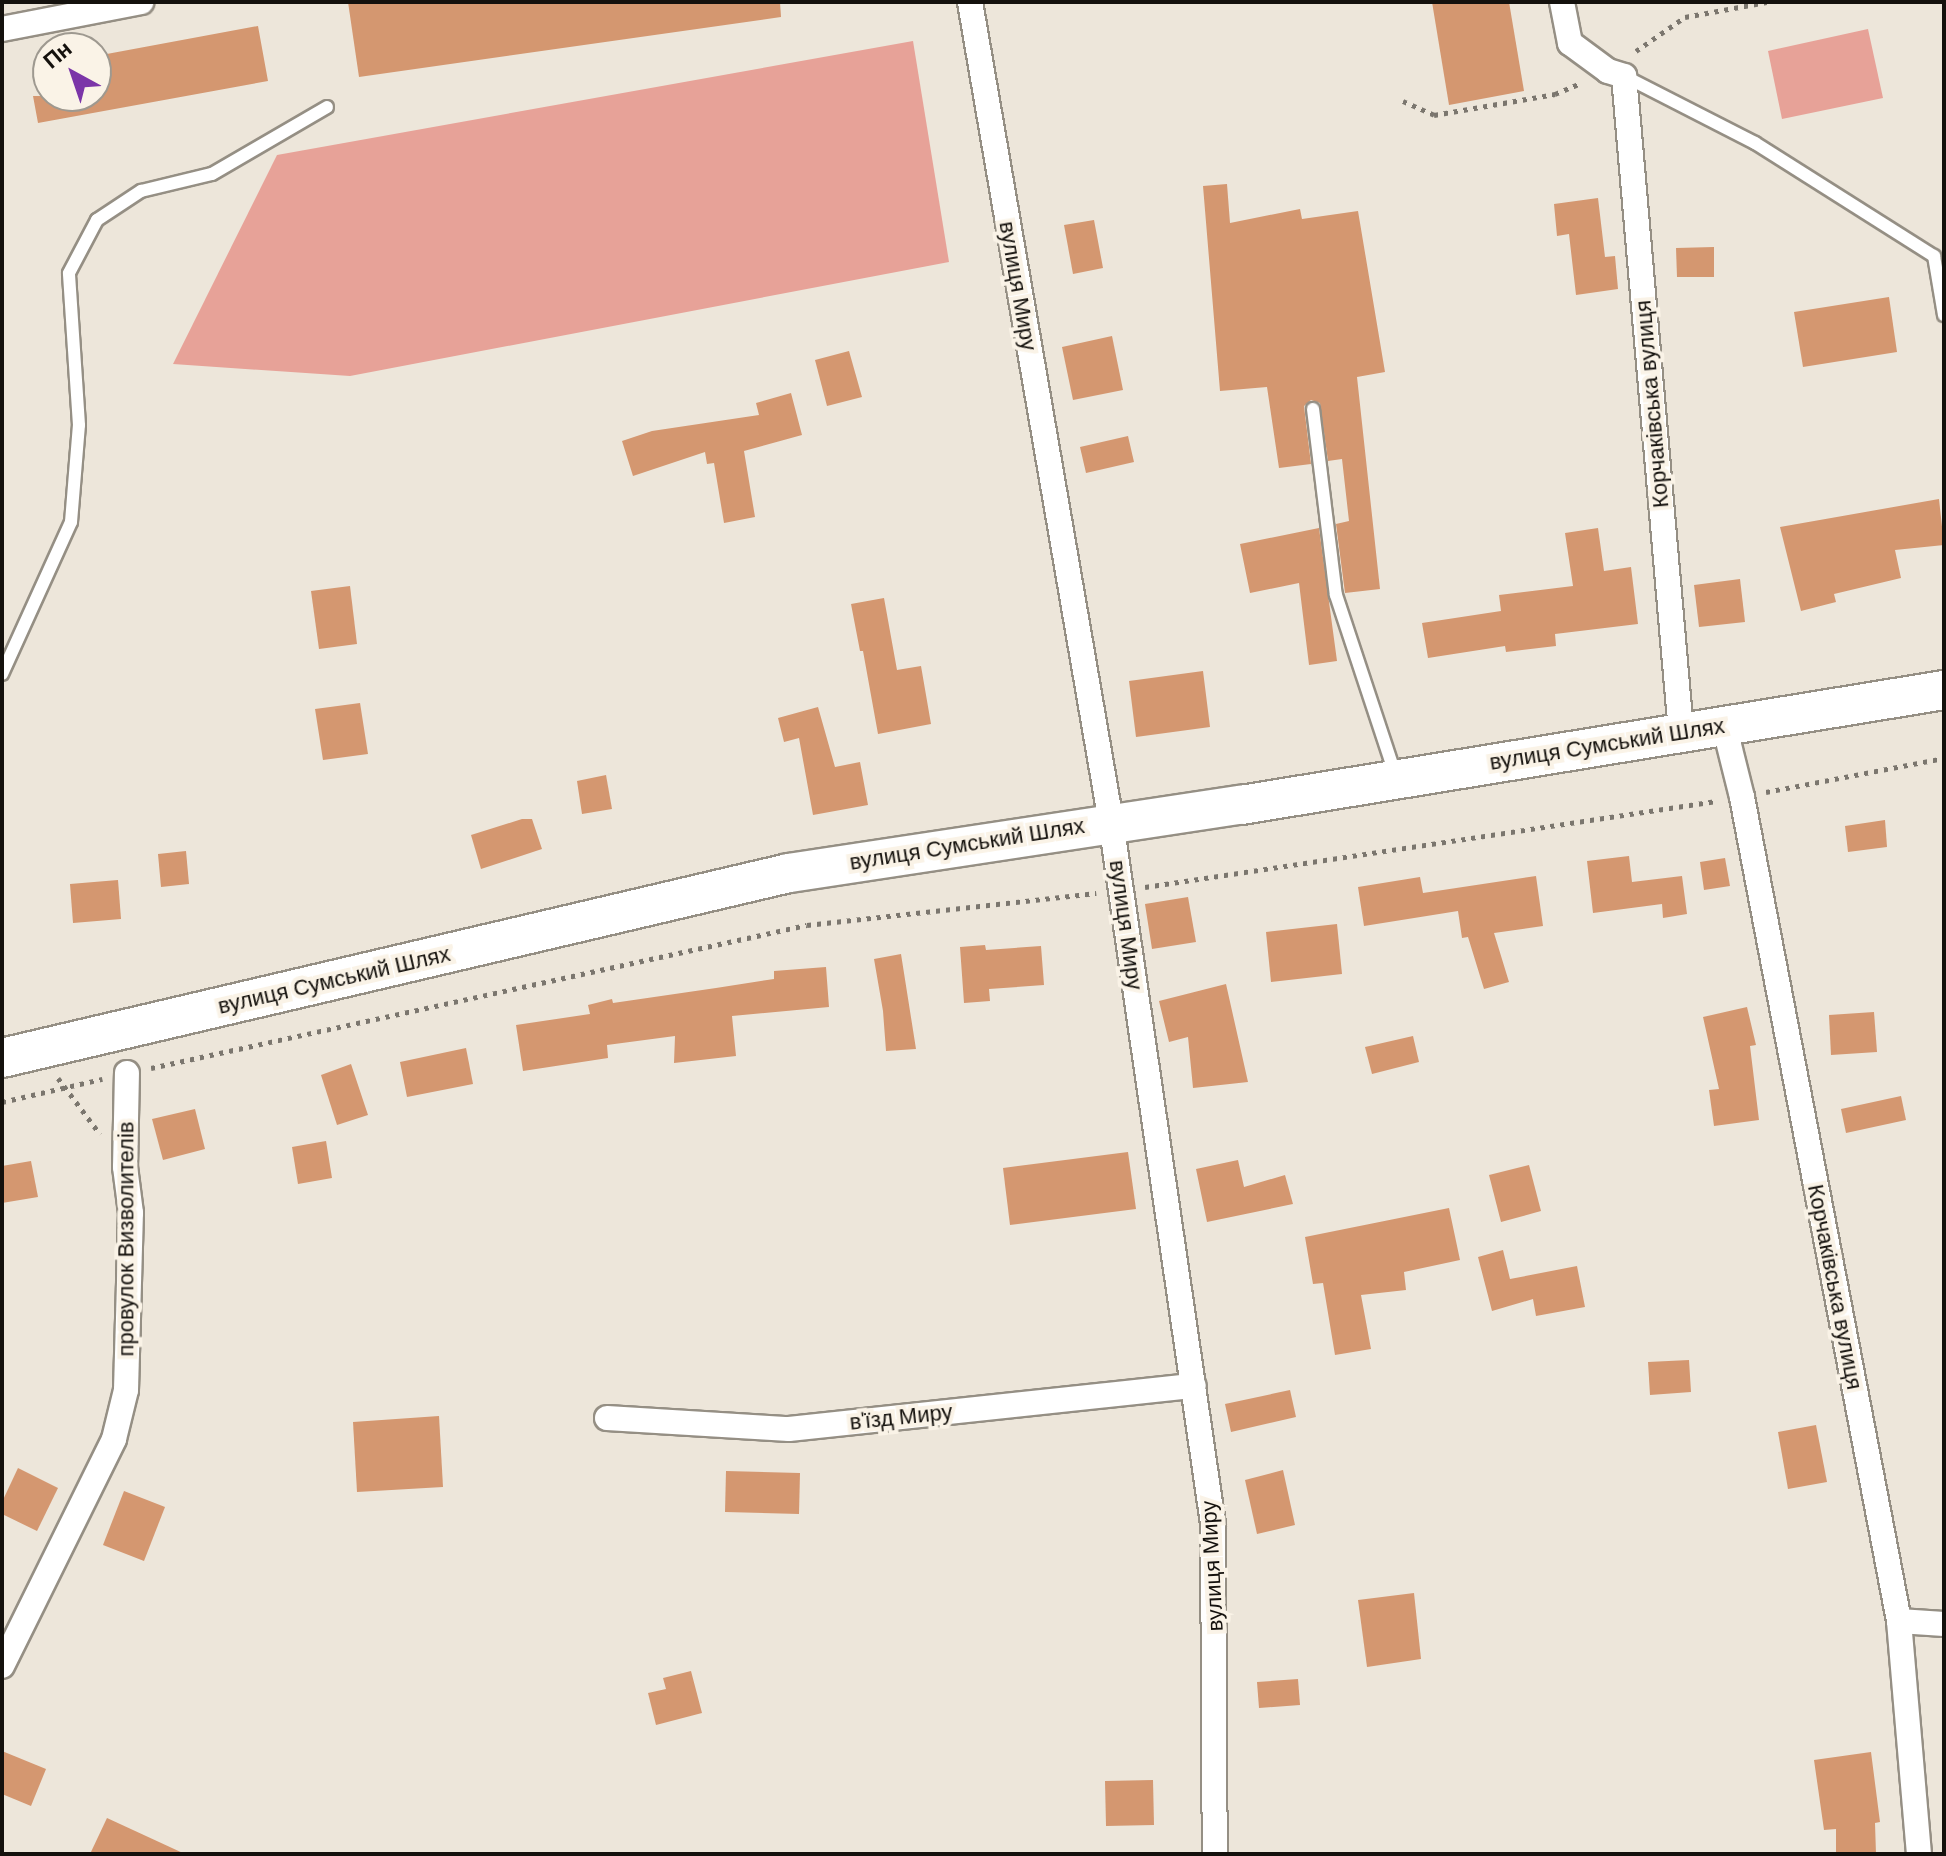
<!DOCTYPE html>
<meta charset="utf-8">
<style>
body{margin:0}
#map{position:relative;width:1946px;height:1856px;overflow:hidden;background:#ede6da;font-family:"DM Sans",sans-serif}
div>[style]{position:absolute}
.green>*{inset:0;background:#e7a298}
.building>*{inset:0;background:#d49770}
.path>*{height:5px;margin-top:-2.5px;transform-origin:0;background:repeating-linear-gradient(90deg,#7b766e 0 4px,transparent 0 10px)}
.roads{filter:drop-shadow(2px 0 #958f84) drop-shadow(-2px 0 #958f84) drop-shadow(0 2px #958f84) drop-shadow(0 -2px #958f84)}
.lane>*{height:12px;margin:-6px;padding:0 6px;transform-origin:6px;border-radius:6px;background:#fff}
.street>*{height:24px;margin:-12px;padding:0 12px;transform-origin:12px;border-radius:12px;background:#fff}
.primary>*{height:38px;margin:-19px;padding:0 19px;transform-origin:19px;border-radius:19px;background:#fff}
span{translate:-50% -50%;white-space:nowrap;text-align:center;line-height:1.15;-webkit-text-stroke:8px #faf3e7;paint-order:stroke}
.street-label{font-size:22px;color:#14110d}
.frame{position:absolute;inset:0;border:4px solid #14110d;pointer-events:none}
.north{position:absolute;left:32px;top:32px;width:80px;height:80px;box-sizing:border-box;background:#faf3e7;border:2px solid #9e9990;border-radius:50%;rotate:320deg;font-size:22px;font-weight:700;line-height:32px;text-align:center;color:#14110d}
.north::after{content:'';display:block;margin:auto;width:28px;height:36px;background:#7b35a8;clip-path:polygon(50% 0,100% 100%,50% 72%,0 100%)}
</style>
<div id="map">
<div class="green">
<div style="clip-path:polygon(1868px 29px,1883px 98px,1782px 119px,1768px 51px)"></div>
<div style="clip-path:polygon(913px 41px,949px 262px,350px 376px,173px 364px,277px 155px)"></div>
</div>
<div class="building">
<div style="clip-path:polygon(348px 2px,780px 2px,781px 17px,359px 77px)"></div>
<div style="clip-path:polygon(1432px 2px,1509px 2px,1524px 91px,1449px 105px)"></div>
<div style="clip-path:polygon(258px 26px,268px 81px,38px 123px,33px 96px,96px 96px,96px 56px)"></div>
<div style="clip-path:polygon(1227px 184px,1230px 223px,1300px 209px,1302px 219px,1358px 211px,1385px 372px,1357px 377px,1380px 589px,1345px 593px,1336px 524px,1349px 521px,1342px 459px,1328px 461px,1320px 403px,1311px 400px,1304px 406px,1311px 464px,1279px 468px,1267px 387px,1220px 391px,1203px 186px)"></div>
<div style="clip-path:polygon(1598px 198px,1605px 257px,1615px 256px,1618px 289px,1576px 295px,1569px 234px,1557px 236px,1554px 204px)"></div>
<div style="clip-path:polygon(1094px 220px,1103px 268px,1073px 274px,1064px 225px)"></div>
<div style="clip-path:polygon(1714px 247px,1714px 277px,1677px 277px,1676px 248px)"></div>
<div style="clip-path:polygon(1889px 297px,1897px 352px,1803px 367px,1794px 312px)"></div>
<div style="clip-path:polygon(1112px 336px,1123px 390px,1073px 400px,1062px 347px)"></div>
<div style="clip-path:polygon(849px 351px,862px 397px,827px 406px,815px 360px)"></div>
<div style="clip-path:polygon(791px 393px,802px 435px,744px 451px,755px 517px,724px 523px,714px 463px,707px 464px,705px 452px,633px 476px,622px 441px,652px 431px,759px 415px,756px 403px)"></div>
<div style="clip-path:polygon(1128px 436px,1134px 462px,1086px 473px,1080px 447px)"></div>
<div style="clip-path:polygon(1939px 499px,1944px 545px,1895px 550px,1901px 578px,1834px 594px,1836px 602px,1801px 611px,1780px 527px)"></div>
<div style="clip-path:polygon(1319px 528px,1337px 661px,1309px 665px,1299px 583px,1250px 593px,1240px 544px)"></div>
<div style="clip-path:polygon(1598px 528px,1604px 571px,1631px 567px,1638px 624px,1555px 634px,1556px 646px,1506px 652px,1505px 646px,1428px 658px,1422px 623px,1501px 611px,1499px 595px,1573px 586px,1565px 533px)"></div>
<div style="clip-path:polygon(1740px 579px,1745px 622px,1699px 627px,1694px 585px)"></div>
<div style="clip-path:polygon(350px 586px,357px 644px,319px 649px,311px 591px)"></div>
<div style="clip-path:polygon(884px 598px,897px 670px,921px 666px,931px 724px,878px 734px,863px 651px,860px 651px,851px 604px)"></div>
<div style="clip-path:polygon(1203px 671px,1210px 727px,1136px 737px,1129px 681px)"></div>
<div style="clip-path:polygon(360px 703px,368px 754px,323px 760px,315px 709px)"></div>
<div style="clip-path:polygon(818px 707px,835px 767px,860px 762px,868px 805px,813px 815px,799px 738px,784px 742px,778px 718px)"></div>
<div style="clip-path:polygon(606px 775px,612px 809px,582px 814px,577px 781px)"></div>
<div style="clip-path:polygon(522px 819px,532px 819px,542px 849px,481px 869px,471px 835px)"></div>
<div style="clip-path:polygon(1885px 820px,1887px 847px,1848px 852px,1845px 826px)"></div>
<div style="clip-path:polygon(186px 851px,189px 884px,161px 887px,158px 854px)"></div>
<div style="clip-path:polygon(1629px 856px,1632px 882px,1682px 876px,1687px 914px,1663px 918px,1662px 904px,1593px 913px,1587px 861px)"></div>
<div style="clip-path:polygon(1725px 858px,1730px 886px,1704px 890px,1700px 862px)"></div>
<div style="clip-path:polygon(1536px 876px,1543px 926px,1494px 933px,1509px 982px,1484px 989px,1468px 937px,1462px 938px,1458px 911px,1364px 926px,1358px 887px,1420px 877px,1423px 893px)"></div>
<div style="clip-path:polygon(118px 880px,121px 919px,73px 923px,70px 884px)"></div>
<div style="clip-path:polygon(1188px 897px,1196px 942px,1152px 949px,1145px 904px)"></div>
<div style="clip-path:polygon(1337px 924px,1342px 974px,1271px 982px,1266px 932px)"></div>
<div style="clip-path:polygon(985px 945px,986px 950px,1041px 946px,1044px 985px,989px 989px,990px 1001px,964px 1003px,960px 947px)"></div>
<div style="clip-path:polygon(901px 954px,916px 1049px,886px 1051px,883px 1011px,874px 959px)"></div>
<div style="clip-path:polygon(826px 967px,829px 1007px,732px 1016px,736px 1056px,674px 1063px,675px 1036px,607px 1045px,608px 1058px,523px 1071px,516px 1025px,590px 1014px,588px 1005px,612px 999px,613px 1003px,716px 988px,774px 979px,774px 971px)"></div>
<div style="clip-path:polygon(1226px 984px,1248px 1082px,1193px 1088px,1188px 1037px,1169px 1042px,1159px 1001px)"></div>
<div style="clip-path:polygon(1747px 1007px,1756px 1045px,1750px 1046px,1759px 1120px,1714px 1126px,1709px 1090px,1719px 1089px,1703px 1017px)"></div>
<div style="clip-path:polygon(1874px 1012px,1877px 1052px,1831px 1055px,1829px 1015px)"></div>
<div style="clip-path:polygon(1413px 1036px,1419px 1062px,1372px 1074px,1365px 1047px)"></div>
<div style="clip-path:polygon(466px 1048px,473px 1084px,407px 1097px,400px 1062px)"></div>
<div style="clip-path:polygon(351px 1064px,368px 1115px,337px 1125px,321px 1075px)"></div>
<div style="clip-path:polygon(1901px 1096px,1906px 1120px,1846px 1133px,1841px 1109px)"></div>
<div style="clip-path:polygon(195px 1109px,205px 1149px,163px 1160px,152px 1119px)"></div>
<div style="clip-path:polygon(326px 1141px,332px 1178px,298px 1184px,292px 1147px)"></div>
<div style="clip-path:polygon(1128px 1152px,1136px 1209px,1010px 1225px,1003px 1168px)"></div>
<div style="clip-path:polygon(1238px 1160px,1244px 1187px,1285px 1175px,1293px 1204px,1207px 1222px,1196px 1169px)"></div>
<div style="clip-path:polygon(31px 1161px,38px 1197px,2px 1203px,2px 1166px)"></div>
<div style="clip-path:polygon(1529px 1165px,1541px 1211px,1501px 1222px,1489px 1175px)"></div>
<div style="clip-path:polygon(1449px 1208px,1460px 1260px,1404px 1272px,1406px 1290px,1361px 1295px,1371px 1349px,1335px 1355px,1323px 1283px,1313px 1284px,1305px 1237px)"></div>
<div style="clip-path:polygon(1503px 1250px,1510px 1279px,1577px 1266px,1585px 1307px,1536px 1316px,1533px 1299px,1492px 1311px,1478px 1257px)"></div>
<div style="clip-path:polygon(1689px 1360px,1691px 1392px,1650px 1395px,1648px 1362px)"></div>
<div style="clip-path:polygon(1290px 1390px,1296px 1417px,1231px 1432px,1225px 1404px)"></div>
<div style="clip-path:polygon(439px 1416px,443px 1487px,357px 1492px,353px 1422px)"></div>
<div style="clip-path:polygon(1816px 1425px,1827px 1482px,1788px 1489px,1778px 1432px)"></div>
<div style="clip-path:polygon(18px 1468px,58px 1488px,37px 1531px,2px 1514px,2px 1502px)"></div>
<div style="clip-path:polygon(1283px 1470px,1295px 1525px,1257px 1534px,1245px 1480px)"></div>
<div style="clip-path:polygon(726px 1471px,800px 1473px,799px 1514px,725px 1512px)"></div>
<div style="clip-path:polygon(124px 1491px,165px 1507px,144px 1561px,103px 1545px)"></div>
<div style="clip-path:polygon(1414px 1593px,1421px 1659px,1367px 1667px,1358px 1600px)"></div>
<div style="clip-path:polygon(691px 1671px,702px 1713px,656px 1725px,648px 1693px,666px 1689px,663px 1678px)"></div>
<div style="clip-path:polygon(1298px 1679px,1300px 1705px,1259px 1708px,1257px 1682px)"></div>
<div style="clip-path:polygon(2px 1751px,46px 1769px,31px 1806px,2px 1794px)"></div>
<div style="clip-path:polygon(1871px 1752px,1880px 1822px,1875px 1823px,1876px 1854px,1836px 1854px,1836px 1829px,1824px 1830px,1814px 1760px)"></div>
<div style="clip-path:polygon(1153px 1780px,1154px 1825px,1106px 1826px,1105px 1781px)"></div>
<div style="clip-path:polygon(107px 1818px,185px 1854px,90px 1854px)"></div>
</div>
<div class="path">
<div style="left:1636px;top:51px;width:60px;rotate:-34.8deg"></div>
<div style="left:1685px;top:17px;width:83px;rotate:-10.4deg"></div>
<div style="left:1403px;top:101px;width:34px;rotate:24deg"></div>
<div style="left:1434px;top:115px;width:123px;rotate:-9.8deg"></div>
<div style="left:1555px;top:94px;width:26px;rotate:-23deg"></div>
<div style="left:1766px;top:792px;width:181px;rotate:-10.8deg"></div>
<div style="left:1145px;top:887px;width:578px;rotate:-8.55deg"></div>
<div style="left:151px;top:1068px;width:671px;rotate:-12.3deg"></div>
<div style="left:807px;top:925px;width:291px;rotate:-6.3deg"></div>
<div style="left:58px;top:1078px;width:70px;rotate:53.1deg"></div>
<div style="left:2px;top:1102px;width:103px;rotate:-13deg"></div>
</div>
<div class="roads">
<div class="lane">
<div style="left:1624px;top:76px;width:147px;rotate:27.1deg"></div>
<div style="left:1755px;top:143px;width:212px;rotate:32.3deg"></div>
<div style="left:1934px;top:256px;width:60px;rotate:80.4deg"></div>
<div style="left:1313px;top:409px;width:187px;rotate:83deg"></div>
<div style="left:1336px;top:595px;width:191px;rotate:71.7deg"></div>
<div style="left:2px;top:674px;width:167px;rotate:-65.6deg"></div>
<div style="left:71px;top:522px;width:97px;rotate:-85.3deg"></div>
<div style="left:79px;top:425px;width:152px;rotate:-93.8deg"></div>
<div style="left:69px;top:273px;width:60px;rotate:-62.2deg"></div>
<div style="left:97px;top:220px;width:53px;rotate:-33.4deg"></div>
<div style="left:141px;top:191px;width:73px;rotate:-13.5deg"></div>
<div style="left:212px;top:174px;width:133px;rotate:-30.2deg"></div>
</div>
<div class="street">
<div style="left:970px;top:2px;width:832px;rotate:80.24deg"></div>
<div style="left:1111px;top:822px;width:709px;rotate:81.73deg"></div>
<div style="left:1213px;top:1524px;width:330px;rotate:89.7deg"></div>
<div style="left:1562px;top:2px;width:42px;rotate:79deg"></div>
<div style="left:1570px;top:43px;width:47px;rotate:36.4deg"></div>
<div style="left:1608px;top:71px;width:17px;rotate:17deg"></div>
<div style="left:1624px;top:76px;width:658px;rotate:85.03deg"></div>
<div style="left:2px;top:29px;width:142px;rotate:-11deg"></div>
<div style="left:1724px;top:725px;width:74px;rotate:76deg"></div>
<div style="left:1742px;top:797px;width:839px;rotate:79.21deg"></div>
<div style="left:1899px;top:1621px;width:234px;rotate:85.1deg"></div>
<div style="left:607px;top:1418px;width:182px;rotate:3.5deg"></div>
<div style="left:789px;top:1429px;width:407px;rotate:-6.1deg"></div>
<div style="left:1899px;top:1621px;width:45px;rotate:3.8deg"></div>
<div style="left:2px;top:1666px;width:253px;rotate:-63.7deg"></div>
<div style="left:114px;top:1439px;width:50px;rotate:-76.2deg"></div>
<div style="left:126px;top:1390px;width:177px;rotate:-88.4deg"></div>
<div style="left:131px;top:1213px;width:46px;rotate:-97.4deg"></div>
<div style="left:125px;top:1167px;width:94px;rotate:-88.8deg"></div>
</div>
<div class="primary">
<div style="left:2px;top:1058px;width:808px;rotate:-13.23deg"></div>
<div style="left:789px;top:873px;width:457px;rotate:-8.6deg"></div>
<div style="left:1241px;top:805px;width:712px;rotate:-9.29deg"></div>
</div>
</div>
<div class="street-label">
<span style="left:1018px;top:286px;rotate:80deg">вулиця Миру</span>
<span style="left:1652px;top:404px;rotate:-95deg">Корчаківська вулиця</span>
<span style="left:1607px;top:744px;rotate:-9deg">вулиця Сумський Шлях</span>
<span style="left:967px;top:844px;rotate:-9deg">вулиця Сумський Шлях</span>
<span style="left:1126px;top:925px;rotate:82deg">вулиця Миру</span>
<span style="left:334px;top:980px;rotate:-13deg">вулиця Сумський Шлях</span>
<span style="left:126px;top:1239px;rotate:-90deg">провулок Визволителів</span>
<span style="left:1835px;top:1287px;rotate:79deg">Корчаківська вулиця</span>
<span style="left:901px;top:1417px;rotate:-6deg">в'їзд Миру</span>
<span style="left:1212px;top:1566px;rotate:-93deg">вулиця Миру</span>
</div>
<div class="frame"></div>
<div class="north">Пн</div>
</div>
